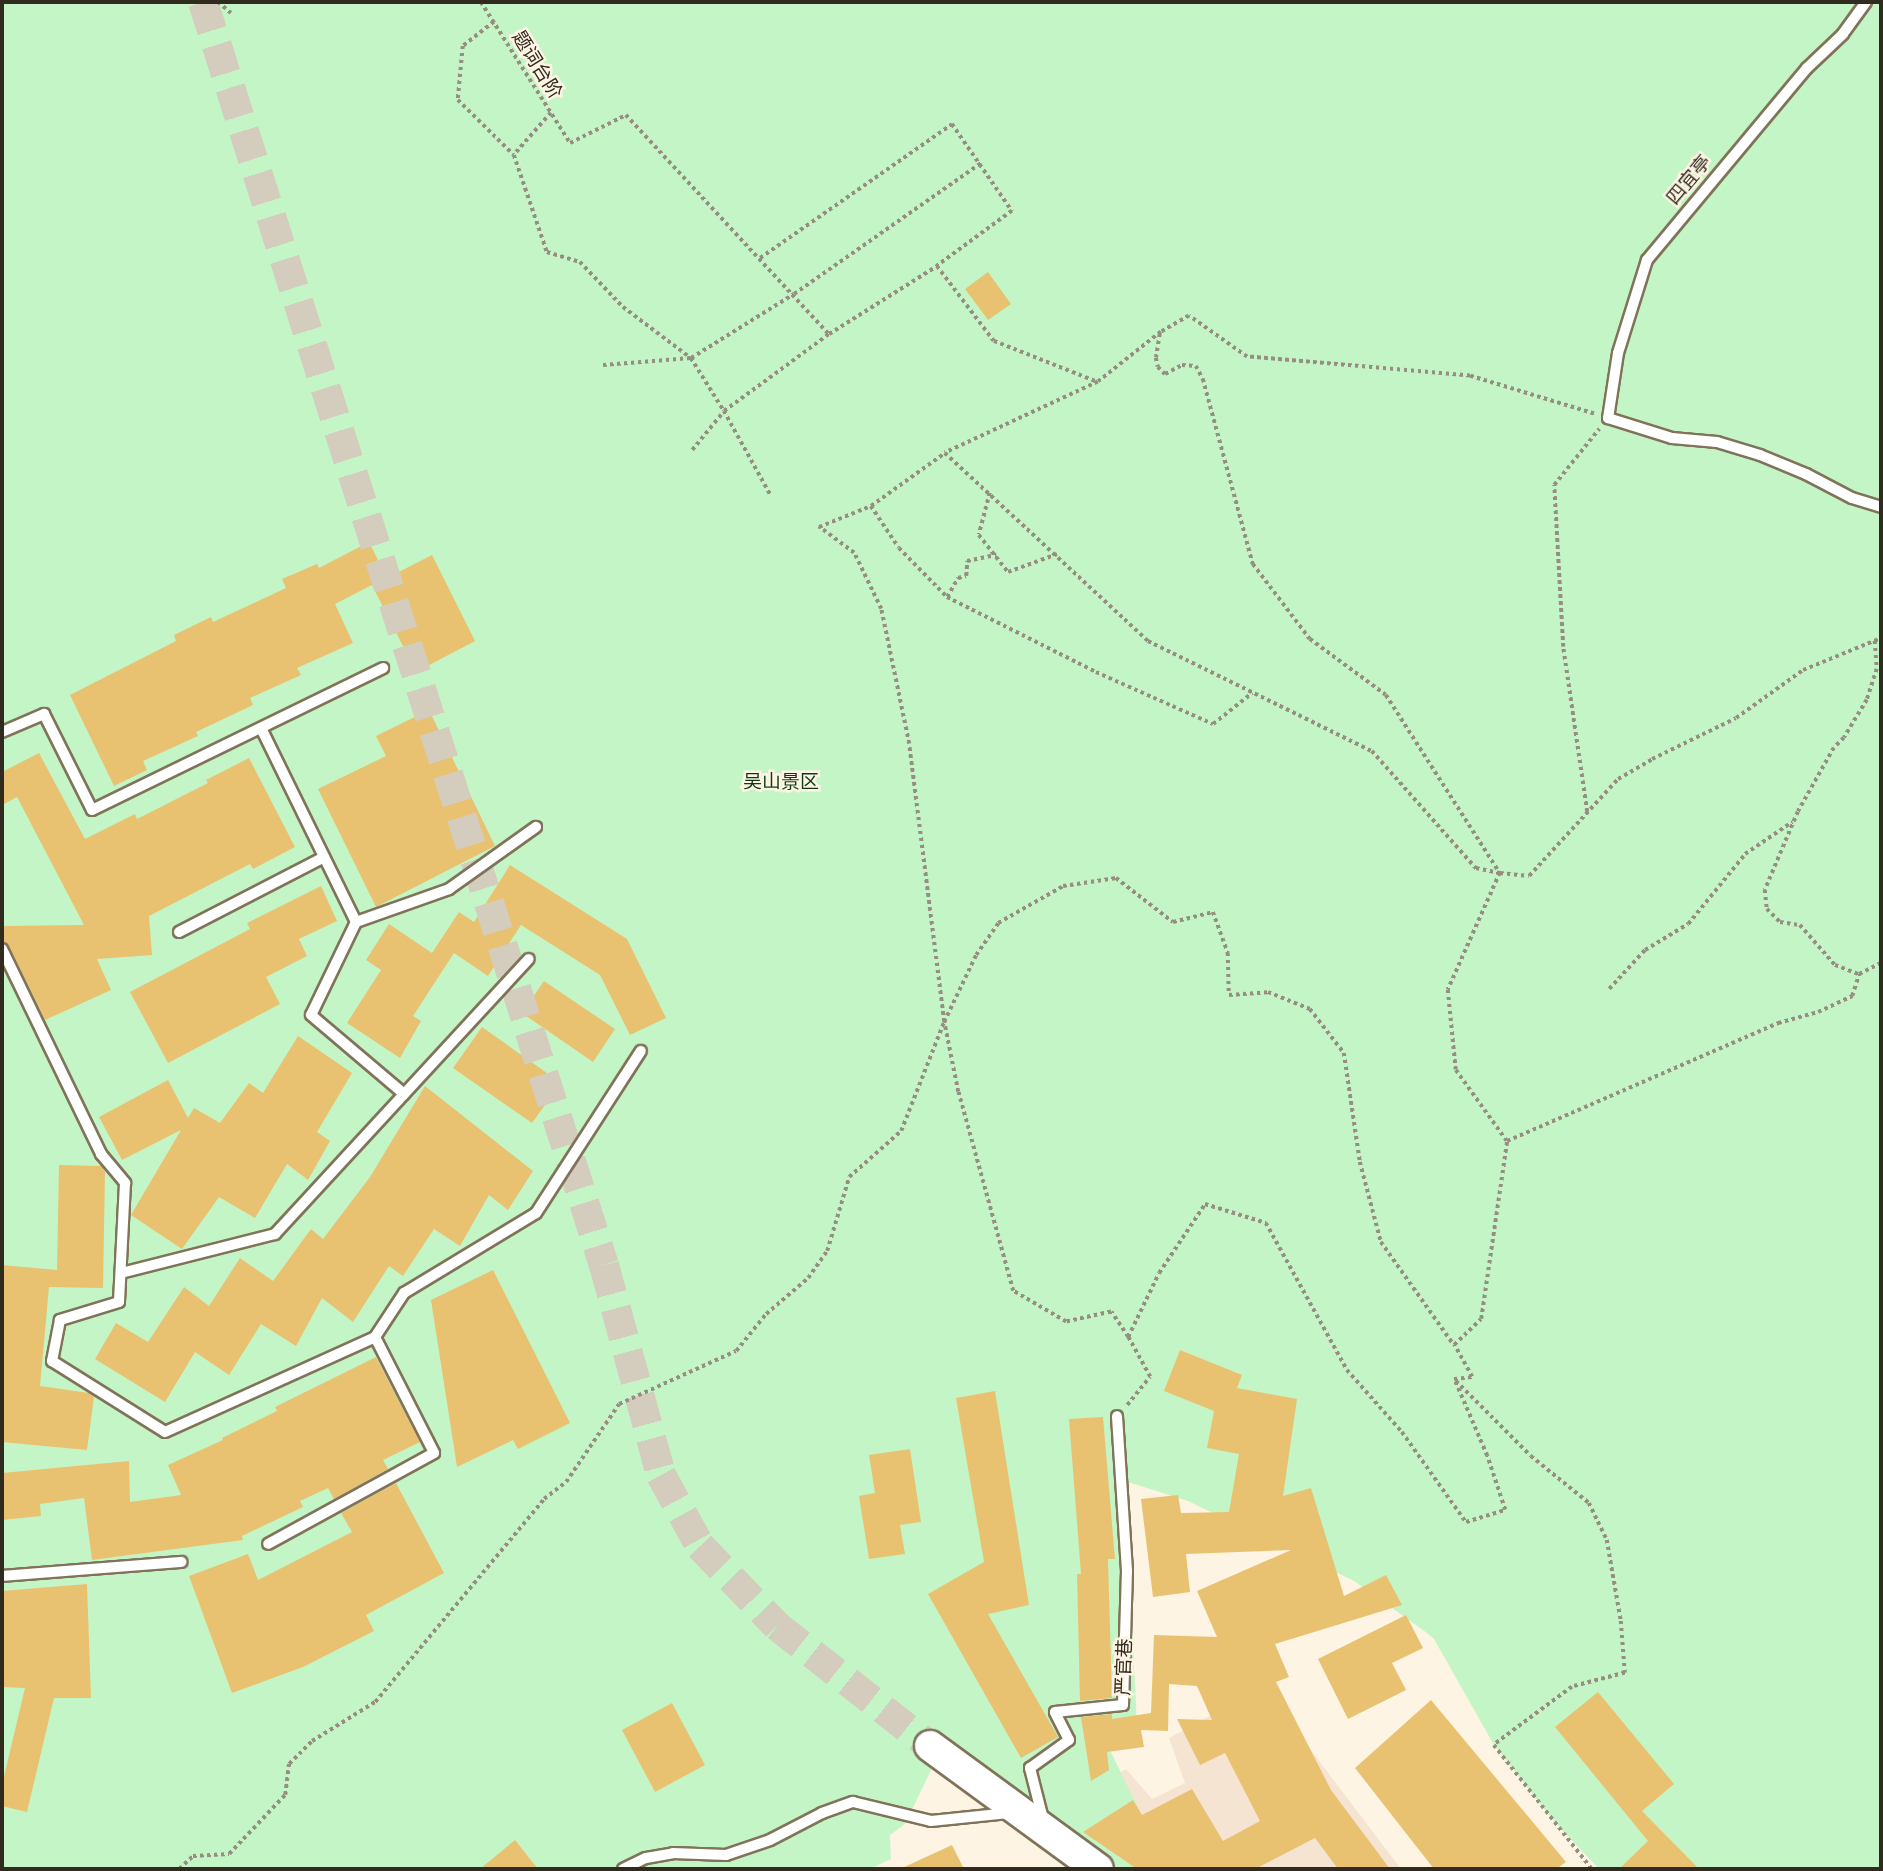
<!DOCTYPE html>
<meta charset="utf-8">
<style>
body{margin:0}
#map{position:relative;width:1883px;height:1871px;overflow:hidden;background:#fdf4e3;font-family:Rubik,"Noto Sans SC",sans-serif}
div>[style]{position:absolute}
.medical>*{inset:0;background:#f5e4d2}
.green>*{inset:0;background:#c4f5c6}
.building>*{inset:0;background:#e9c271}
.secondary-tunnel>*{height:30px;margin-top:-15px;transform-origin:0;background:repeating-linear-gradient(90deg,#d4ccbc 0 30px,transparent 0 45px)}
.path>*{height:3.5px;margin-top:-1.75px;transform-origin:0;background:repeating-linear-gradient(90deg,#968e80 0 3.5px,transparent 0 7px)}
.roads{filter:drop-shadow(2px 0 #807359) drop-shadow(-2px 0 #807359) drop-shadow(0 2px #807359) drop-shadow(0 -2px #807359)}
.lane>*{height:10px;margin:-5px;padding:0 5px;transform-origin:5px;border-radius:5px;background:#fff}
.secondary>*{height:30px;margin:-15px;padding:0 15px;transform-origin:15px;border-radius:15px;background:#fff}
span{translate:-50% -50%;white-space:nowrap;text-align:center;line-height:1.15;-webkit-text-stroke:5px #fdf4e3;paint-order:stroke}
.street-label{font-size:19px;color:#302a1f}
.park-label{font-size:19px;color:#0d3c14}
.frame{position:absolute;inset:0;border:4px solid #302a1f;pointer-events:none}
</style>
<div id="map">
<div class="medical">
<div style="clip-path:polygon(1263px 1687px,1401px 1869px,1151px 1869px,1077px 1800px,1126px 1769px,1152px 1799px,1185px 1783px,1169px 1738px)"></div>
</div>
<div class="green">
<div style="clip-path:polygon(2px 2px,1881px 2px,1881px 1869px,1599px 1869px,1552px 1819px,1494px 1745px,1434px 1639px,1427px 1633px,1354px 1581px,1188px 1501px,1125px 1481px,1137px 1726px,1106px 1742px,1166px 1865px,1163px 1869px,1113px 1869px,933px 1766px,905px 1824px,890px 1835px,891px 1859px,870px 1869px,2px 1869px)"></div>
</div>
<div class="building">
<div style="clip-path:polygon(988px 272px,1011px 304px,988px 320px,965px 289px)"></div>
<div style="clip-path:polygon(369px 542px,387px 578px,432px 555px,475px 641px,416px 672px,372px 585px,335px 604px,353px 643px,297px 668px,301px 675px,250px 698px,253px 705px,196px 732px,198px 736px,143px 761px,147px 770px,114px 786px,70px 695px,176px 641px,174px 635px,211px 617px,213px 622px,286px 588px,282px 579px,317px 564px,319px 568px)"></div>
<div style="clip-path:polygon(429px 710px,495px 846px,376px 907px,318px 789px,386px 756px,376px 736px)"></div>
<div style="clip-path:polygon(39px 753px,85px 839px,135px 814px,137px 819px,208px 783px,206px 780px,249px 758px,295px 847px,253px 869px,250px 864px,149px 916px,152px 955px,97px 959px,111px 990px,45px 1020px,9px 946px,2px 941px,2px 926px,84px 925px,17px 797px,2px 805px,2px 772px)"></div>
<div style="clip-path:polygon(510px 865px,627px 939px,666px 1018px,630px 1035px,600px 975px,521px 925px,488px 976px,454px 953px,413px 1016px,421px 1021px,400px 1058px,347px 1023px,381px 970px,366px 960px,389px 924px,432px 953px,459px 912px,474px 922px)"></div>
<div style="clip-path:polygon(321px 886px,337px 921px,299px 939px,307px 956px,266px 977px,280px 1004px,168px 1063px,130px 992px,250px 929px,247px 923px)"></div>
<div style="clip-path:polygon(544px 981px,615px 1029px,593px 1062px,522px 1013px)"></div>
<div style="clip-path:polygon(482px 1027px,561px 1083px,532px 1123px,453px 1068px)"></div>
<div style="clip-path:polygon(298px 1036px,352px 1073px,317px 1132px,330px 1141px,308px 1180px,287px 1164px,255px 1218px,219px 1197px,182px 1249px,131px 1215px,181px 1130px,122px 1160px,99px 1117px,168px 1080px,188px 1118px,194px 1108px,220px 1123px,249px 1083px,263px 1093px)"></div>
<div style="clip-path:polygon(425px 1086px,533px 1171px,508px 1210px,489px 1195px,460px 1246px,434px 1229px,403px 1276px,389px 1266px,353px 1322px,322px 1298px,296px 1346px,261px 1324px,229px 1375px,195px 1352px,165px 1402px,95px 1359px,116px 1323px,148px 1342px,184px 1287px,209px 1306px,240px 1258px,273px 1281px,311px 1229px,323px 1239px,370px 1177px)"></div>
<div style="clip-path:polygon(59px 1165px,101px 1166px,105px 1172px,103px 1288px,49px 1287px,40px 1386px,89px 1393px,94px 1397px,87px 1450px,2px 1442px,2px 1265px,57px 1270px)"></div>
<div style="clip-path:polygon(493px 1270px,570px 1423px,518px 1449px,513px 1440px,457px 1467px,431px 1300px)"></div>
<div style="clip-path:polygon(1180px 1350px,1242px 1375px,1237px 1388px,1297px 1399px,1283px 1496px,1311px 1488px,1344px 1596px,1386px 1575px,1402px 1605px,1275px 1644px,1289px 1677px,1276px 1682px,1331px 1790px,1390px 1869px,1338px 1869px,1315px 1838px,1255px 1869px,1137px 1869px,1083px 1832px,1133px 1800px,1142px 1815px,1192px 1789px,1223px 1841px,1260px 1821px,1225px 1753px,1200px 1765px,1177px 1719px,1212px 1720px,1197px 1686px,1169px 1684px,1168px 1731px,1141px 1730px,1144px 1747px,1107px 1752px,1109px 1770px,1091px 1781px,1081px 1717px,1112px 1714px,1112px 1719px,1151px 1713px,1154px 1635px,1217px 1637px,1197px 1591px,1291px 1550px,1186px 1554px,1190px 1592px,1153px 1597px,1141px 1499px,1178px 1495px,1181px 1513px,1229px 1512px,1239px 1454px,1207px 1448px,1214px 1411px,1164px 1391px)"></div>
<div style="clip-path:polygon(376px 1357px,420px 1442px,383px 1460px,388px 1469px,334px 1499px,328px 1488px,300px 1501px,303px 1507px,242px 1536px,243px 1540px,92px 1560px,84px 1498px,40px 1504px,41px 1516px,2px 1520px,2px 1473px,129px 1461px,130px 1502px,181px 1495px,168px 1465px,223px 1440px,222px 1438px,277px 1411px,275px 1407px)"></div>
<div style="clip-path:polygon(995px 1391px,1029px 1605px,988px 1614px,1058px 1737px,1021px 1758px,928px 1594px,984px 1562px,956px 1398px)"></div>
<div style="clip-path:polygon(1103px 1417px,1115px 1559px,1108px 1559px,1112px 1698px,1080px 1701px,1077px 1574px,1081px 1574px,1069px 1419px)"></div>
<div style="clip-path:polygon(910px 1449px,921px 1522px,900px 1525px,905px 1554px,869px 1559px,859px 1496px,875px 1493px,869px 1455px)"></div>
<div style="clip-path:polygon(396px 1483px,444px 1573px,366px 1615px,374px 1631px,303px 1667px,232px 1693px,189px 1576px,248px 1554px,258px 1580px,352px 1532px,341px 1513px)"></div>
<div style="clip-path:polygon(87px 1584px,91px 1698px,54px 1698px,27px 1812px,2px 1806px,2px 1785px,25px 1688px,2px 1687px,2px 1591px)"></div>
<div style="clip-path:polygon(1406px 1615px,1423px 1648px,1392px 1663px,1406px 1690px,1348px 1719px,1318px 1659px)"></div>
<div style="clip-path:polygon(1598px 1692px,1674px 1784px,1642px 1811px,1699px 1869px,1619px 1869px,1648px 1841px,1555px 1727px)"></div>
<div style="clip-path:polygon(1431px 1700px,1566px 1862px,1556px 1869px,1434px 1869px,1355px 1768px)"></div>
<div style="clip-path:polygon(672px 1703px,705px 1765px,655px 1792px,622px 1730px)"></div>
<div style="clip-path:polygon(515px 1840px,538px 1869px,480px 1869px)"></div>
<div style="clip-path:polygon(952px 1845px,964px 1869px,900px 1869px)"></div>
</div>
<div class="secondary-tunnel">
<div style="left:203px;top:2px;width:1325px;rotate:72.39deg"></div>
<div style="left:604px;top:1265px;width:218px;rotate:74.8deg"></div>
<div style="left:661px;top:1475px;width:81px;rotate:61.2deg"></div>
<div style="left:700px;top:1546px;width:111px;rotate:46.1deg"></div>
<div style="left:777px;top:1626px;width:194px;rotate:38.1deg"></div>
</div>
<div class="path">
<div style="left:218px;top:2px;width:17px;rotate:40deg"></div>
<div style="left:481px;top:2px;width:167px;rotate:57.7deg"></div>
<div style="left:570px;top:143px;width:63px;rotate:-26.6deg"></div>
<div style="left:626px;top:115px;width:299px;rotate:47.2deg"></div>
<div style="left:829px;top:334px;width:128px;rotate:-32.2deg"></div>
<div style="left:937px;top:266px;width:94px;rotate:52.8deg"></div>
<div style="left:994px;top:341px;width:112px;rotate:21.5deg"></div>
<div style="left:494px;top:22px;width:39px;rotate:142deg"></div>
<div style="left:463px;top:46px;width:54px;rotate:95.3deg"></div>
<div style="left:458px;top:100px;width:78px;rotate:44.5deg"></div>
<div style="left:551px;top:113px;width:56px;rotate:131.4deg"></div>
<div style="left:514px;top:155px;width:102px;rotate:71.2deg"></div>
<div style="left:547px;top:252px;width:34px;rotate:17deg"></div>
<div style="left:580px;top:262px;width:62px;rotate:46.3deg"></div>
<div style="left:623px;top:307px;width:85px;rotate:36.9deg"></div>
<div style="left:691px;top:358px;width:62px;rotate:58.1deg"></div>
<div style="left:724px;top:411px;width:130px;rotate:-36.3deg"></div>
<div style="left:760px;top:258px;width:234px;rotate:-34.9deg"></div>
<div style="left:952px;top:124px;width:106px;rotate:55.4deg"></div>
<div style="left:1012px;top:211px;width:93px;rotate:143.7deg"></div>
<div style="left:1160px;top:334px;width:24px;rotate:99deg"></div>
<div style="left:1156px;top:358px;width:9px;rotate:77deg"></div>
<div style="left:1158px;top:367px;width:10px;rotate:45deg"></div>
<div style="left:1165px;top:374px;width:19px;rotate:-28deg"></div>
<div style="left:1182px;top:365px;width:14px;rotate:4deg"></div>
<div style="left:1196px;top:366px;width:15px;rotate:62deg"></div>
<div style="left:1203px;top:379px;width:192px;rotate:74.9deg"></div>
<div style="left:1253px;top:564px;width:94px;rotate:52.8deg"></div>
<div style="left:1310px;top:639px;width:94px;rotate:36.4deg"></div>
<div style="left:1386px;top:695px;width:211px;rotate:57.4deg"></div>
<div style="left:1500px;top:873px;width:128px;rotate:114deg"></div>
<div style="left:1448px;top:990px;width:80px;rotate:84.3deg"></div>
<div style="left:1456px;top:1070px;width:87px;rotate:54.3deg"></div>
<div style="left:1507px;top:1141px;width:296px;rotate:-23.5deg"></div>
<div style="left:1778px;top:1023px;width:41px;rotate:-15.4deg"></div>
<div style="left:1818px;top:1012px;width:38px;rotate:-25deg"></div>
<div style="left:1852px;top:996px;width:23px;rotate:-72deg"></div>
<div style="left:603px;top:365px;width:88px;rotate:-4.5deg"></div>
<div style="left:691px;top:358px;width:121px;rotate:-31.9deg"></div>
<div style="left:794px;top:294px;width:228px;rotate:-35deg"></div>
<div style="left:1594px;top:414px;width:130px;rotate:-163deg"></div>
<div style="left:1470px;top:376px;width:224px;rotate:-175.1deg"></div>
<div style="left:1247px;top:357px;width:71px;rotate:-144.7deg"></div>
<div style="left:1189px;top:316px;width:32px;rotate:150deg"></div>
<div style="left:1161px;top:332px;width:80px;rotate:141.6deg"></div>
<div style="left:1098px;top:382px;width:169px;rotate:155.1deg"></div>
<div style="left:945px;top:453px;width:277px;rotate:42.8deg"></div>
<div style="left:1148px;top:641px;width:250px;rotate:26.2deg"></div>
<div style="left:1372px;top:751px;width:157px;rotate:48.4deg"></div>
<div style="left:1476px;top:868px;width:25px;rotate:12deg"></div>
<div style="left:1500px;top:873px;width:29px;rotate:6deg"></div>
<div style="left:1529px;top:876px;width:132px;rotate:-47.5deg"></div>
<div style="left:1618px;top:779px;width:39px;rotate:-30deg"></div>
<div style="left:1652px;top:759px;width:93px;rotate:-26deg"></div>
<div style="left:1736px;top:718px;width:82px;rotate:-35.6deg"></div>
<div style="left:1803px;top:670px;width:84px;rotate:-22.3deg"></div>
<div style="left:692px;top:450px;width:50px;rotate:-50.6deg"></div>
<div style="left:724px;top:411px;width:95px;rotate:61deg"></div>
<div style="left:990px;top:493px;width:43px;rotate:104.7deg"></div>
<div style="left:979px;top:535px;width:47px;rotate:51.9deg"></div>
<div style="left:1008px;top:572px;width:52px;rotate:-20.2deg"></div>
<div style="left:871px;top:506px;width:50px;rotate:56.3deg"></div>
<div style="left:899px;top:548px;width:69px;rotate:45.6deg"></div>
<div style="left:947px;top:597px;width:22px;rotate:-60deg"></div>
<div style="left:958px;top:578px;width:8px;rotate:-14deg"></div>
<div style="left:966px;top:576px;width:15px;rotate:-86deg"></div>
<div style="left:967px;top:561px;width:30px;rotate:-12deg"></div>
<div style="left:819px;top:527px;width:56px;rotate:-22deg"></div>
<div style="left:871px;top:506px;width:91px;rotate:-35.6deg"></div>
<div style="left:947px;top:597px;width:167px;rotate:26.7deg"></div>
<div style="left:1096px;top:672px;width:128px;rotate:24deg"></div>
<div style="left:1213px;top:724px;width:50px;rotate:-38.5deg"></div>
<div style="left:1875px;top:641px;width:28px;rotate:86deg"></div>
<div style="left:1877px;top:669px;width:33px;rotate:108deg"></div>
<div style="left:1867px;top:700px;width:44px;rotate:121.2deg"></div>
<div style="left:1844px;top:738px;width:14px;rotate:135deg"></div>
<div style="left:1834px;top:748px;width:73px;rotate:119.4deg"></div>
<div style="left:1798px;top:812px;width:85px;rotate:112.9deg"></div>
<div style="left:1765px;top:890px;width:19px;rotate:84deg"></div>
<div style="left:1767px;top:909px;width:18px;rotate:45deg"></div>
<div style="left:1780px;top:922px;width:20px;rotate:9deg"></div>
<div style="left:1800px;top:925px;width:53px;rotate:48.8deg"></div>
<div style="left:1835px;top:965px;width:26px;rotate:21deg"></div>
<div style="left:1859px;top:974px;width:25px;rotate:-27deg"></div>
<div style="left:1587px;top:812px;width:167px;rotate:-98.3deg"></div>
<div style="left:1563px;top:647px;width:162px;rotate:-93.2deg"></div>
<div style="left:1554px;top:485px;width:72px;rotate:-51.2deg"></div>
<div style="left:1609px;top:989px;width:53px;rotate:-47.3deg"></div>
<div style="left:1645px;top:950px;width:50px;rotate:-31.2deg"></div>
<div style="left:1688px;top:924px;width:90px;rotate:-50.8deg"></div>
<div style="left:1745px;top:854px;width:57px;rotate:-34.2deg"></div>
<div style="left:1128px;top:1337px;width:30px;rotate:-124deg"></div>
<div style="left:1111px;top:1312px;width:46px;rotate:167.5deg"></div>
<div style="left:1066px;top:1322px;width:61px;rotate:-149.7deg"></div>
<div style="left:1013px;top:1291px;width:206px;rotate:-105.4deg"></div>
<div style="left:958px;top:1092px;width:71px;rotate:-101.3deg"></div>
<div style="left:944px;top:1022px;width:74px;rotate:-64.5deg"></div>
<div style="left:976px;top:955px;width:39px;rotate:-55deg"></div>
<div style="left:998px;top:923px;width:75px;rotate:-29.6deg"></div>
<div style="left:1063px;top:886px;width:54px;rotate:-8.6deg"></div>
<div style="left:1116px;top:878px;width:72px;rotate:37.7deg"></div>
<div style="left:1173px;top:922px;width:41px;rotate:-14deg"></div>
<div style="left:1213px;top:912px;width:44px;rotate:69.9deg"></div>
<div style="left:1228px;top:953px;width:42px;rotate:88.6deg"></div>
<div style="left:1229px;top:995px;width:39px;rotate:-4deg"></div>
<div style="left:1268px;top:992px;width:45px;rotate:22deg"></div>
<div style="left:1310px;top:1009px;width:56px;rotate:52.3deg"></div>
<div style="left:1344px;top:1053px;width:110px;rotate:81.6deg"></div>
<div style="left:1360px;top:1162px;width:83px;rotate:75.3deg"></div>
<div style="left:1381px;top:1242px;width:126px;rotate:54.7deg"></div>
<div style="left:1456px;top:1381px;width:106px;rotate:45deg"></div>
<div style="left:1531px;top:1456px;width:75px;rotate:39deg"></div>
<div style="left:1589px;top:1503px;width:41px;rotate:64.1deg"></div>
<div style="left:1607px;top:1540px;width:82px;rotate:80.2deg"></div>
<div style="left:1621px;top:1621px;width:52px;rotate:85.6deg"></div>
<div style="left:1625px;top:1673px;width:55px;rotate:165.2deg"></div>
<div style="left:1572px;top:1687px;width:97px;rotate:143.4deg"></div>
<div style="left:1494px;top:1745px;width:158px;rotate:51.7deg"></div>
<div style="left:1127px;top:1405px;width:36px;rotate:-51deg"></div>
<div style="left:1150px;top:1377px;width:46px;rotate:-118.8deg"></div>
<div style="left:1128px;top:1337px;width:71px;rotate:-64.2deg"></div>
<div style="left:1159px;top:1273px;width:83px;rotate:-56.3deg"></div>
<div style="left:1205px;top:1204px;width:64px;rotate:17.3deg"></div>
<div style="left:1266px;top:1223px;width:168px;rotate:61.1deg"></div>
<div style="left:1347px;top:1370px;width:83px;rotate:48.4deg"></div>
<div style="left:1402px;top:1432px;width:110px;rotate:54.6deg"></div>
<div style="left:1466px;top:1522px;width:41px;rotate:-17.1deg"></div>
<div style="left:1505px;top:1510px;width:57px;rotate:-108.4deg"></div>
<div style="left:1487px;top:1456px;width:84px;rotate:-113.2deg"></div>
<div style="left:1454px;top:1379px;width:18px;rotate:-6deg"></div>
<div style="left:1472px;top:1377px;width:37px;rotate:-119deg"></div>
<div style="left:1454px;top:1345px;width:37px;rotate:-44deg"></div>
<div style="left:1481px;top:1319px;width:180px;rotate:-81.7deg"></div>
<div style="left:179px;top:1869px;width:19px;rotate:-43deg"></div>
<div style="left:193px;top:1856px;width:36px;rotate:-3deg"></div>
<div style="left:229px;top:1854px;width:81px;rotate:-46.5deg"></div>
<div style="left:285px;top:1795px;width:31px;rotate:-83deg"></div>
<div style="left:289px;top:1764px;width:33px;rotate:-45deg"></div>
<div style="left:312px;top:1741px;width:74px;rotate:-31.8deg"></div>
<div style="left:375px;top:1702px;width:264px;rotate:-50.2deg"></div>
<div style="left:544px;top:1499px;width:28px;rotate:-38deg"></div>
<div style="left:566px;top:1482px;width:94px;rotate:-55.8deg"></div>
<div style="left:619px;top:1404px;width:128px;rotate:-24.4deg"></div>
<div style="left:736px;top:1351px;width:48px;rotate:-51deg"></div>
<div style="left:766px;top:1314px;width:55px;rotate:-40.6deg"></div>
<div style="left:808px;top:1278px;width:33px;rotate:-55deg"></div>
<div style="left:827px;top:1251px;width:77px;rotate:-73.4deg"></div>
<div style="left:849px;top:1177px;width:69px;rotate:-41.5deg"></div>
<div style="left:901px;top:1131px;width:117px;rotate:-68.5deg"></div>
<div style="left:944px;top:1022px;width:280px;rotate:-97.2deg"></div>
<div style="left:909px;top:744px;width:138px;rotate:-101.7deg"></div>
<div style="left:881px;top:609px;width:62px;rotate:-115.7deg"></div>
<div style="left:854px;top:553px;width:44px;rotate:-143.4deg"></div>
</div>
<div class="roads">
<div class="lane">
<div style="left:1866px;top:2px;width:39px;rotate:126deg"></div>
<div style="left:1843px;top:34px;width:50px;rotate:136.6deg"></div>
<div style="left:1807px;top:68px;width:250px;rotate:129.8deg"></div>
<div style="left:1647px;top:260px;width:97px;rotate:107.3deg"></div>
<div style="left:1618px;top:353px;width:66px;rotate:98.7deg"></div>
<div style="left:1608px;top:418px;width:67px;rotate:17.4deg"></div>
<div style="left:1672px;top:438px;width:45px;rotate:5.1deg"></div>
<div style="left:1717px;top:442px;width:45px;rotate:16.8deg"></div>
<div style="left:1760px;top:455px;width:50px;rotate:22.4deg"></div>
<div style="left:1806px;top:474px;width:52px;rotate:27.6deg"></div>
<div style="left:1852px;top:498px;width:30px;rotate:17deg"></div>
<div style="left:261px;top:728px;width:216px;rotate:63.9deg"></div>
<div style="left:356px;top:922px;width:103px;rotate:115.8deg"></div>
<div style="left:311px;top:1015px;width:122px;rotate:40.3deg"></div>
<div style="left:2px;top:732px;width:46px;rotate:-23.2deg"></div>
<div style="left:44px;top:714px;width:107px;rotate:63.4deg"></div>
<div style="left:92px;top:810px;width:324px;rotate:-26deg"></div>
<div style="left:356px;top:922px;width:99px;rotate:-19.5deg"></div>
<div style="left:449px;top:889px;width:107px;rotate:-35.5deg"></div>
<div style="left:179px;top:932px;width:163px;rotate:-27.3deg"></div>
<div style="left:2px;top:949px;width:228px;rotate:64.2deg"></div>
<div style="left:101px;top:1154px;width:38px;rotate:50deg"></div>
<div style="left:125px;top:1183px;width:119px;rotate:92.9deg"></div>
<div style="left:119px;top:1302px;width:62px;rotate:163deg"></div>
<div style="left:60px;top:1320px;width:42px;rotate:101deg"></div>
<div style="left:52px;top:1361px;width:133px;rotate:32.1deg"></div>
<div style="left:165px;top:1432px;width:230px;rotate:-24.3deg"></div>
<div style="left:375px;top:1337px;width:130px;rotate:63deg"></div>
<div style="left:434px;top:1453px;width:189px;rotate:151.3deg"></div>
<div style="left:121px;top:1273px;width:159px;rotate:-14.2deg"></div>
<div style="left:275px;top:1234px;width:374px;rotate:-47.3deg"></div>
<div style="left:375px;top:1337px;width:53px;rotate:-56.6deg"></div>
<div style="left:404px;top:1293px;width:154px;rotate:-31.2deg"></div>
<div style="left:536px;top:1213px;width:193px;rotate:-57.1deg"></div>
<div style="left:2px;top:1576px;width:180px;rotate:-4.5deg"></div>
<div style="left:1044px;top:1823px;width:57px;rotate:-104.3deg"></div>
<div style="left:1030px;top:1768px;width:48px;rotate:-35.7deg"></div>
<div style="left:1069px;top:1740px;width:31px;rotate:-117deg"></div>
<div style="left:1055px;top:1712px;width:68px;rotate:-5.9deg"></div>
<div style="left:1123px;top:1705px;width:134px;rotate:-88.3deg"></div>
<div style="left:1127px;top:1571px;width:155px;rotate:-93.7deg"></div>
<div style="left:623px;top:1869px;width:25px;rotate:-26deg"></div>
<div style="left:646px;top:1858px;width:27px;rotate:-10deg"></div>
<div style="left:673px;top:1853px;width:53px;rotate:2.2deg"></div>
<div style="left:726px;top:1855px;width:46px;rotate:-18.8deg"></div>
<div style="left:770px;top:1840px;width:59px;rotate:-27.4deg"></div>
<div style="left:822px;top:1813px;width:33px;rotate:-20deg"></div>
<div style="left:853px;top:1802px;width:80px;rotate:13.7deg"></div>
<div style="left:931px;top:1821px;width:78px;rotate:-5.9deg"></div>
</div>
<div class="secondary">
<div style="left:930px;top:1746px;width:208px;rotate:36.2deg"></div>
</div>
</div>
<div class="street-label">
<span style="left:537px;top:65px;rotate:58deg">题词台阶</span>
<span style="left:1689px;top:180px;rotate:-50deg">四宜亭</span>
<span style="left:1124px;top:1667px;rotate:-88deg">严官巷</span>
</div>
<div class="park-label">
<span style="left:781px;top:782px">吴山景区</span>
</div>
<div class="frame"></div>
</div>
